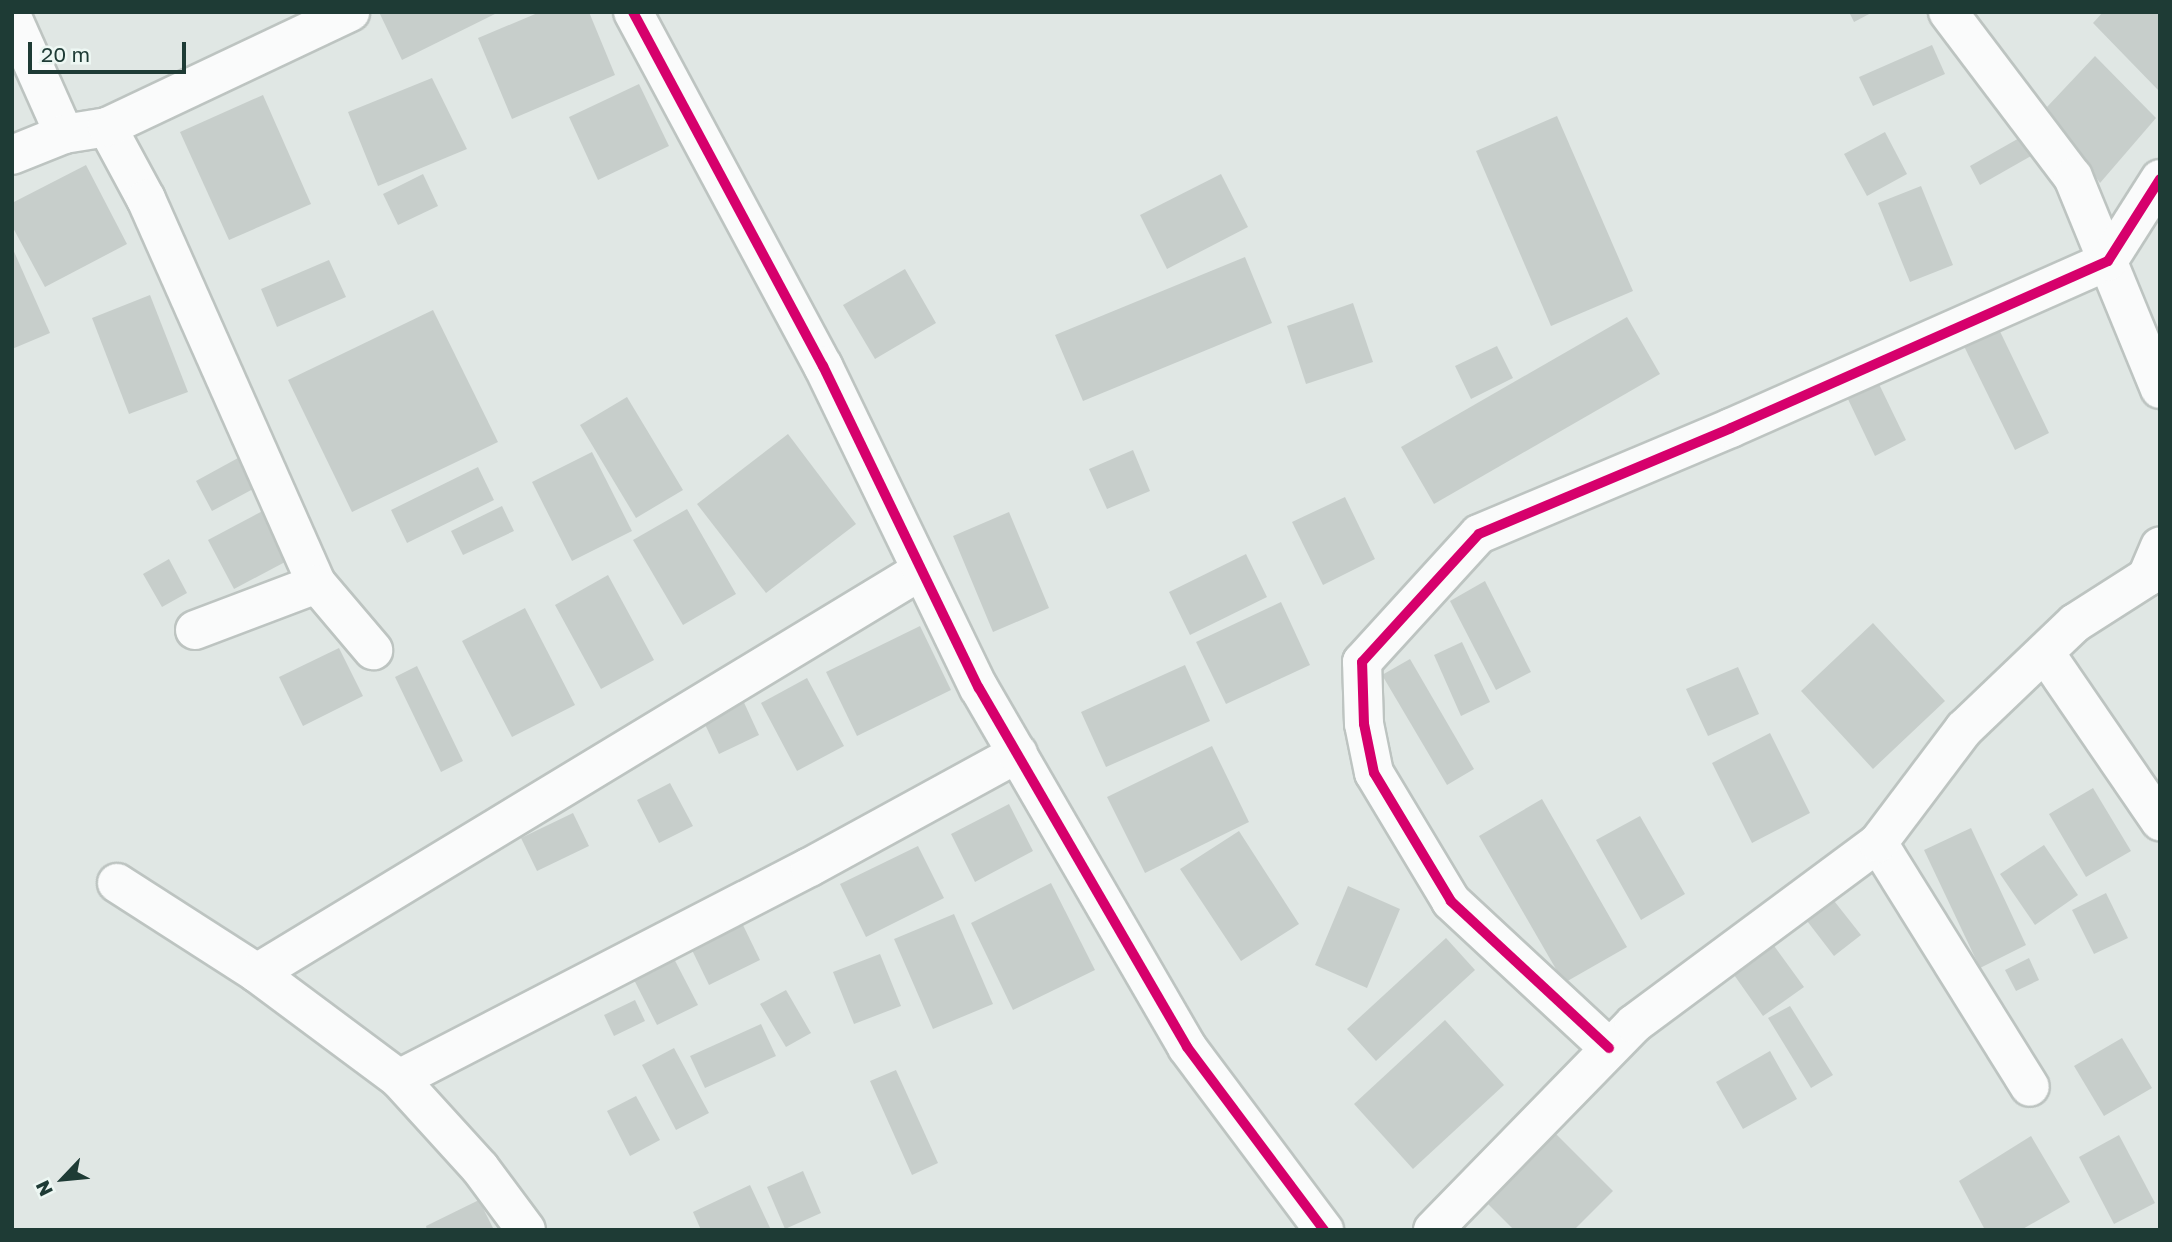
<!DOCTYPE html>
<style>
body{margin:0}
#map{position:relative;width:2172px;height:1242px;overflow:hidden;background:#e0e7e4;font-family:"Golos Text",sans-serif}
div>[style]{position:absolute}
.building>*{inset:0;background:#c7cecb}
.roads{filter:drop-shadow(2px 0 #bdc4c1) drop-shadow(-2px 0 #bdc4c1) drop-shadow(0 2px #bdc4c1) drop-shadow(0 -2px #bdc4c1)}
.street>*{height:38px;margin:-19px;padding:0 19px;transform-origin:19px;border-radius:19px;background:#fafbfb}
.secondary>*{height:38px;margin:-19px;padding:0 19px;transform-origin:19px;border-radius:19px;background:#fafbfb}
.cycleway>*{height:10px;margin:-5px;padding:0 5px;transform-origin:5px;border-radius:5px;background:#d6006c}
span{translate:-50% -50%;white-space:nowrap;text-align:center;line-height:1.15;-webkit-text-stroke:5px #edf7f3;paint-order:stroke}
.frame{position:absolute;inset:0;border:14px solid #1e3b35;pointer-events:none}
.north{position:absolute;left:28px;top:1144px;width:70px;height:70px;-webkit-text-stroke:5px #edf7f3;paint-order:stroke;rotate:244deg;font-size:19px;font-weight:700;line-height:28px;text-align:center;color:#1e3b35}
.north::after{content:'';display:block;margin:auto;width:24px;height:32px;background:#1e3b35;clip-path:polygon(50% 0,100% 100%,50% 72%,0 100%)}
.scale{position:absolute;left:28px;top:42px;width:158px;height:32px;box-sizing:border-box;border:4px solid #1e3b35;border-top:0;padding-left:9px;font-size:21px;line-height:24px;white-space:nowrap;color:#1e3b35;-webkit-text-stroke:5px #edf7f3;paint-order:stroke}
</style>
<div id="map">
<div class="building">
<div style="clip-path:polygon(379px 12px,499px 12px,402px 60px)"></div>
<div style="clip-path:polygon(540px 12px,589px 12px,615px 75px,512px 119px,478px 38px)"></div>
<div style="clip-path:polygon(1849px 12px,1873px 12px,1854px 22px)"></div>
<div style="clip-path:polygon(2103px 12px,2160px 12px,2160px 92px,2093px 23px)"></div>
<div style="clip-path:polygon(1932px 45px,1945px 74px,1873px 106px,1859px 77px)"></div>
<div style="clip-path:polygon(2095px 56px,2156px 118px,2100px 183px,2047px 107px)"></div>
<div style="clip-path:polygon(432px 78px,467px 149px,378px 186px,348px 112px)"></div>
<div style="clip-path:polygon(639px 84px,669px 146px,598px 180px,569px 117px)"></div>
<div style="clip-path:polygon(263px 95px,311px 204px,229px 240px,180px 132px)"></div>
<div style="clip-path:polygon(1557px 116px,1633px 291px,1551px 326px,1476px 151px)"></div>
<div style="clip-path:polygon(1885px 132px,1907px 174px,1867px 196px,1844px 154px)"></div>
<div style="clip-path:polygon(2021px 137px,2031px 156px,1980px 185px,1970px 166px)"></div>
<div style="clip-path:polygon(86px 165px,127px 244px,45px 287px,12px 226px,12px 203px)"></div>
<div style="clip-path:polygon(423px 174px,438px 206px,398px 225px,383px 194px)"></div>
<div style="clip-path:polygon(1221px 174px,1248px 227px,1167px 269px,1140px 215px)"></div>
<div style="clip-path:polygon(1921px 186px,1953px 265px,1910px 282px,1878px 203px)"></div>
<div style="clip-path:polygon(12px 247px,50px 333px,12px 349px)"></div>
<div style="clip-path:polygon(1245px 257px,1272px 323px,1083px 401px,1055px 335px)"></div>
<div style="clip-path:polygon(329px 260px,346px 297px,277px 327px,261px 289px)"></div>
<div style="clip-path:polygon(905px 269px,936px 323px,875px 359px,843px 305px)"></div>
<div style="clip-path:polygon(150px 295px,188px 392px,129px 414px,92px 318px)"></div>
<div style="clip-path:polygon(1353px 303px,1373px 362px,1306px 384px,1287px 326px)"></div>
<div style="clip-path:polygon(433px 310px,498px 442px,352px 512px,288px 380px)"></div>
<div style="clip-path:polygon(1627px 317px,1660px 374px,1434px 504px,1401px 447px)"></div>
<div style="clip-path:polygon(1994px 319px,2049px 433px,2015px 450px,1959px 336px)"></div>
<div style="clip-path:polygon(1497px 346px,1513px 378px,1471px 399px,1455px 366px)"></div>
<div style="clip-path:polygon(1877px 380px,1906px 440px,1875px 456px,1846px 395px)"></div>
<div style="clip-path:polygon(627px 397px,683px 490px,636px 518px,580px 425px)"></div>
<div style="clip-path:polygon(788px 434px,856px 524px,766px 593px,697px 504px)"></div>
<div style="clip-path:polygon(1133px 450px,1150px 491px,1107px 509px,1089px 469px)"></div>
<div style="clip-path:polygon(592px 452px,632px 531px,572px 561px,532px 482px)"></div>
<div style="clip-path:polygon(238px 458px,255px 488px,212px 511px,196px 481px)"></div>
<div style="clip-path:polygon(478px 467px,494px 500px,407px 543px,391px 510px)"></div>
<div style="clip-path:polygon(1345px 497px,1375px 559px,1323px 585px,1292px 522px)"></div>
<div style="clip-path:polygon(274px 505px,300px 554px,234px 589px,208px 540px)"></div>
<div style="clip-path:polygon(502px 506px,514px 531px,463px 555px,451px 531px)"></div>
<div style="clip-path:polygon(687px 509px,736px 594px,683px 625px,633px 540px)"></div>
<div style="clip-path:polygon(1009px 512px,1049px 608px,993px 632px,953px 536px)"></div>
<div style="clip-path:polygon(1246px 554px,1267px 597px,1190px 635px,1169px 592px)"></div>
<div style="clip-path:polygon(169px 559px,187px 593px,162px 607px,143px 574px)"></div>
<div style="clip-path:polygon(608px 575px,654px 660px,601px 689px,555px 605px)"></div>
<div style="clip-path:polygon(1485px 581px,1531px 672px,1496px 690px,1450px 601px)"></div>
<div style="clip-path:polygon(1281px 602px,1310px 665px,1226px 704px,1196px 642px)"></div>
<div style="clip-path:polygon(525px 608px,575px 705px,512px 737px,462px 641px)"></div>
<div style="clip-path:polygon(1873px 623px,1945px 701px,1873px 769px,1801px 691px)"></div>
<div style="clip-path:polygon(920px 626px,951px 690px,857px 736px,826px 672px)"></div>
<div style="clip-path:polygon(1462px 642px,1490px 702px,1461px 716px,1434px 655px)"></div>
<div style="clip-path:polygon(339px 648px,363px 696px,303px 726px,279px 677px)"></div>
<div style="clip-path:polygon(1410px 659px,1474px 769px,1447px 785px,1382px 675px)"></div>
<div style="clip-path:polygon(1185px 665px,1210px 721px,1106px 767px,1081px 712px)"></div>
<div style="clip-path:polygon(417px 666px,463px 761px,441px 772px,395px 677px)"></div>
<div style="clip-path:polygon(1738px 667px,1759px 714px,1708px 736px,1686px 689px)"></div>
<div style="clip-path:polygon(807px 678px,844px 746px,797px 771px,761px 703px)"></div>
<div style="clip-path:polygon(741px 696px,759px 735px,719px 754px,701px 716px)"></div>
<div style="clip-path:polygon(1770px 733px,1810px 813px,1752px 843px,1712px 763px)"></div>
<div style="clip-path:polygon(1212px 746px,1249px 822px,1145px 873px,1107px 797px)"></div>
<div style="clip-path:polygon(670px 783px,693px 826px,659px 843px,637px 800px)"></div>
<div style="clip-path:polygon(2093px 788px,2131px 851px,2086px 877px,2049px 814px)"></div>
<div style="clip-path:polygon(1542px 799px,1627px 947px,1564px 983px,1479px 836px)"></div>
<div style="clip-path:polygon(1009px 804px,1033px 851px,975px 882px,951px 834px)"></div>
<div style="clip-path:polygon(573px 813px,589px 846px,537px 871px,521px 838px)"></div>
<div style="clip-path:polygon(1640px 816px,1685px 894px,1641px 920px,1596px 840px)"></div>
<div style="clip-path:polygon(1971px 828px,2026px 945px,1980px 968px,1924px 850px)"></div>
<div style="clip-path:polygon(1239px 831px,1299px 924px,1241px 961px,1180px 869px)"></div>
<div style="clip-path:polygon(2044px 845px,2078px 895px,2035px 925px,2000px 874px)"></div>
<div style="clip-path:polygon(918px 846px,944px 898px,866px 937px,840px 884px)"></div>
<div style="clip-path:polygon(1051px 883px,1095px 970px,1013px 1010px,971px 923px)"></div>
<div style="clip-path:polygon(1348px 886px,1400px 909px,1367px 988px,1315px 965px)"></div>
<div style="clip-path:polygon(2106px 893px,2128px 938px,2094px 954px,2072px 910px)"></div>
<div style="clip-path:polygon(1831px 897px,1861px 935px,1834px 956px,1804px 917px)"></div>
<div style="clip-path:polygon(954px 914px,993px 1004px,933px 1029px,894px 939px)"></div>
<div style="clip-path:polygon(741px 921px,760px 960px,709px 985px,690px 946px)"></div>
<div style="clip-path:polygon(1446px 938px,1475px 970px,1376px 1061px,1347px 1029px)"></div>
<div style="clip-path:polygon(1772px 943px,1804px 987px,1763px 1016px,1732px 972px)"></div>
<div style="clip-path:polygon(670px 951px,698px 1005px,657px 1025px,630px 972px)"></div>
<div style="clip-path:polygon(880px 954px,901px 1006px,854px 1024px,833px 972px)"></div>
<div style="clip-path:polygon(2029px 958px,2039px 980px,2016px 991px,2005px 970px)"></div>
<div style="clip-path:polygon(786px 990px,811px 1033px,786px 1047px,760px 1004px)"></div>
<div style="clip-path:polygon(635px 1000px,645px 1021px,614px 1036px,604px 1015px)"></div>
<div style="clip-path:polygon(1790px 1006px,1833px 1075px,1811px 1088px,1768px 1018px)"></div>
<div style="clip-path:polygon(1445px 1020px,1504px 1085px,1413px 1169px,1354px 1104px)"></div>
<div style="clip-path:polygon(761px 1024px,776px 1056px,705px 1088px,690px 1056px)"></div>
<div style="clip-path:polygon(2122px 1038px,2152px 1088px,2104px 1116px,2074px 1066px)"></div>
<div style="clip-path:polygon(674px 1048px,709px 1113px,676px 1130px,642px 1065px)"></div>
<div style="clip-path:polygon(1770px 1051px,1797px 1099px,1743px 1129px,1716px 1082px)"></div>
<div style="clip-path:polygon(896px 1070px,938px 1163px,912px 1175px,870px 1081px)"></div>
<div style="clip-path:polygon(636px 1096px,660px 1140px,630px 1156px,607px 1111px)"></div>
<div style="clip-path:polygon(1554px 1132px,1613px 1191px,1574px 1230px,1514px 1230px,1485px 1201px)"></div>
<div style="clip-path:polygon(2119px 1135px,2155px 1203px,2114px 1224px,2079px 1157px)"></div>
<div style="clip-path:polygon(2031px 1136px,2070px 1202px,2021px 1230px,1985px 1230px,1959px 1181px)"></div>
<div style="clip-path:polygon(803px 1171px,821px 1213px,785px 1229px,767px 1187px)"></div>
<div style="clip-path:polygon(750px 1185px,771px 1230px,701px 1230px,693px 1212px)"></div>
<div style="clip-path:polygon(479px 1200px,494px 1230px,427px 1230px,426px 1226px)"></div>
</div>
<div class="roads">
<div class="street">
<div style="left:1948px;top:12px;width:207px;rotate:52.9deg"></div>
<div style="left:2073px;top:177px;width:229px;rotate:67.7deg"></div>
<div style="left:12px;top:17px;width:128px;rotate:66deg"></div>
<div style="left:107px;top:127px;width:82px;rotate:61.6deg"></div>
<div style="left:146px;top:199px;width:421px;rotate:66.1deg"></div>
<div style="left:317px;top:584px;width:87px;rotate:49.7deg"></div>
<div style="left:12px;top:155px;width:56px;rotate:-22deg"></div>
<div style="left:64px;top:134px;width:44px;rotate:-9.2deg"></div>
<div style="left:107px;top:127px;width:269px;rotate:-25.3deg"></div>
<div style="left:195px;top:630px;width:130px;rotate:-20.7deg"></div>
<div style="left:2045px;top:653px;width:204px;rotate:55.6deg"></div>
<div style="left:1878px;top:843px;width:287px;rotate:58.1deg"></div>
<div style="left:117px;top:883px;width:166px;rotate:32.7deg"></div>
<div style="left:257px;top:973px;width:177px;rotate:36.7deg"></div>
<div style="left:399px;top:1079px;width:120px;rotate:47.7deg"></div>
<div style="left:480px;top:1168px;width:77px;rotate:53.4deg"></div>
<div style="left:257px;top:973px;width:775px;rotate:-31.23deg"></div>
<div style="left:1609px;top:1048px;width:216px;rotate:-137.1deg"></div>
<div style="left:1451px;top:901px;width:149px;rotate:-121deg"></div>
<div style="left:1374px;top:773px;width:50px;rotate:-101.5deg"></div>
<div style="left:1364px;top:724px;width:62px;rotate:-91.8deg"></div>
<div style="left:1362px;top:662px;width:173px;rotate:-47.6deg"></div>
<div style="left:1479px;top:534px;width:273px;rotate:-22.8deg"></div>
<div style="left:1731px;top:428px;width:412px;rotate:-23.9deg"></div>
<div style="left:2108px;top:261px;width:97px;rotate:-57.6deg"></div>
<div style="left:399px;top:1079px;width:462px;rotate:-27.3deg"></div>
<div style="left:810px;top:867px;width:237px;rotate:-28.7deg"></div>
<div style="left:1433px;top:1230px;width:288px;rotate:-45.7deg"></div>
<div style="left:1634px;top:1024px;width:304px;rotate:-36.6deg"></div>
<div style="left:1878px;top:843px;width:143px;rotate:-53deg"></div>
<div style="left:1964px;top:729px;width:153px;rotate:-43.7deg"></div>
<div style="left:2075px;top:623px;width:85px;rotate:-32.6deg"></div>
<div style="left:2147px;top:577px;width:33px;rotate:-67deg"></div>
</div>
<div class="secondary">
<div style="left:633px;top:12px;width:402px;rotate:61.8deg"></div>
<div style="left:823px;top:366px;width:358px;rotate:64.2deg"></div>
<div style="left:979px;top:688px;width:415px;rotate:59.9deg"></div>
<div style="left:1187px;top:1047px;width:229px;rotate:53.2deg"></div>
</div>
</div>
<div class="cycleway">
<div style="left:633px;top:12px;width:402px;rotate:61.8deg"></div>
<div style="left:823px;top:366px;width:358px;rotate:64.2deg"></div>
<div style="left:979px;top:688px;width:415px;rotate:59.9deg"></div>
<div style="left:1187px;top:1047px;width:229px;rotate:53.2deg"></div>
<div style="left:1609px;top:1048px;width:216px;rotate:-137.1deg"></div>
<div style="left:1451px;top:901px;width:149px;rotate:-121deg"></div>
<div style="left:1374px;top:773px;width:50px;rotate:-101.5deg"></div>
<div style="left:1364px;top:724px;width:62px;rotate:-91.8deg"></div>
<div style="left:1362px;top:662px;width:173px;rotate:-47.6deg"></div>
<div style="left:1479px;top:534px;width:273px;rotate:-22.8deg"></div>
<div style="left:1731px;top:428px;width:412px;rotate:-23.9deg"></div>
<div style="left:2108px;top:261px;width:97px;rotate:-57.6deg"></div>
</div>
<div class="frame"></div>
<div class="north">N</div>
<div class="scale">20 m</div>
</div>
